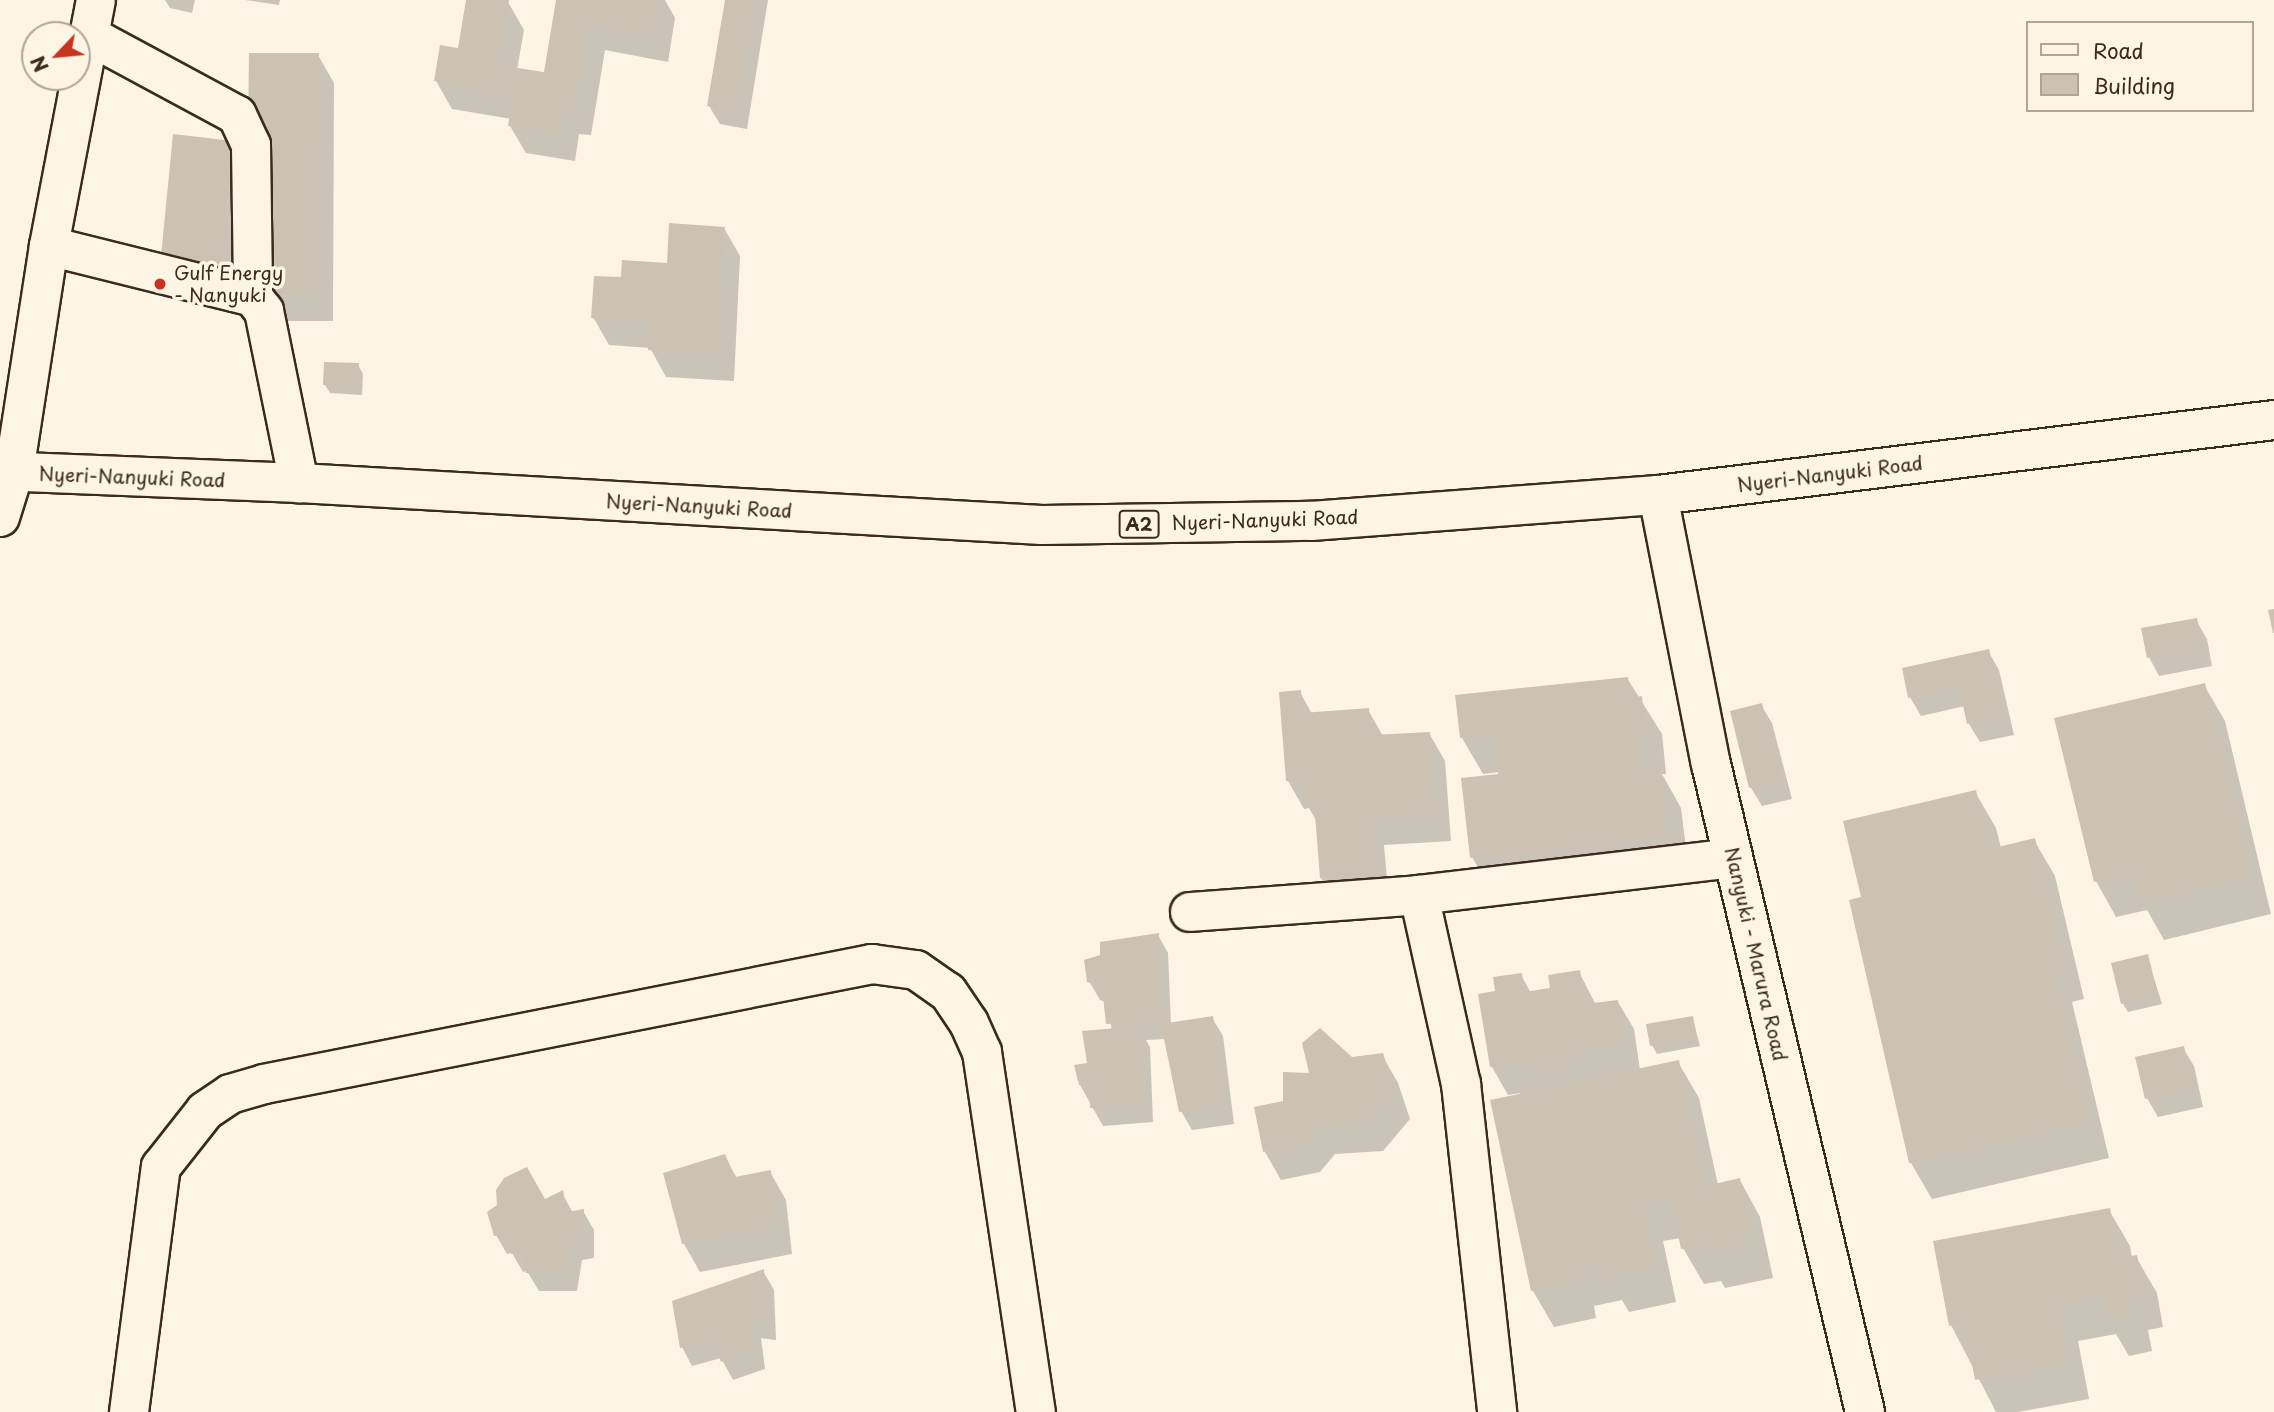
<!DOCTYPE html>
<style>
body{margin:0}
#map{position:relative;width:2274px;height:1412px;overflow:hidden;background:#fcf5e5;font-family:"Playpen Sans",sans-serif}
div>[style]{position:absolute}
.shadow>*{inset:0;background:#0003}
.building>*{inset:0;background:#ccc2b3}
.roads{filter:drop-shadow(2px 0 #3b2a1e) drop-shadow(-2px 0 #3b2a1e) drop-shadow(0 2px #3b2a1e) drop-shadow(0 -2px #3b2a1e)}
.minor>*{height:38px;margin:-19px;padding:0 19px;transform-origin:19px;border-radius:19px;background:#fcf5e5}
.highway>*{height:38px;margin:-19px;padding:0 19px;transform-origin:19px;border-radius:19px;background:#fcf5e5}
.dots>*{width:19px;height:19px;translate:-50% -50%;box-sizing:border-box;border:4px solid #fcf5e5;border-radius:50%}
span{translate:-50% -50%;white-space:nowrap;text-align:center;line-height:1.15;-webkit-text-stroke:7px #fcf5e5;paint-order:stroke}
.shield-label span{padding:2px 5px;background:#fcf5e5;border:2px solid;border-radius:5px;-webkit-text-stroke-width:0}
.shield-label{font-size:18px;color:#3b2a1e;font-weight:700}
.poi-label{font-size:19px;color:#3b2a1e}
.left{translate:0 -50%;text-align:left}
.street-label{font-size:19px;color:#3b2a1e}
.legend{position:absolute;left:2026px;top:21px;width:228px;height:91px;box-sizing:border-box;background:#fcf5e5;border:2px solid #afa495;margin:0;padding:9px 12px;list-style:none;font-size:21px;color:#3b2a1e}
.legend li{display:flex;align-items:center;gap:14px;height:35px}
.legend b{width:35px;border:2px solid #afa495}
.north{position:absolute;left:21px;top:21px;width:70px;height:70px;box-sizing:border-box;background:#fcf5e5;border:2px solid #afa495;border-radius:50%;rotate:244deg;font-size:19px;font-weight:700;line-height:28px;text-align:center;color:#3b2a1e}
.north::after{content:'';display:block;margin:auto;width:24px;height:32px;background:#c8321e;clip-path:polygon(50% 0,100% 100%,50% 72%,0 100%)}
</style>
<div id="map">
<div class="shadow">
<div style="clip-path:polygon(165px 0,195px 0,192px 13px,170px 8px)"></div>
<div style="clip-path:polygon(245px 0,280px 0,279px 5px)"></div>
<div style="clip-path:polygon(468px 0,508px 2px,524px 30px,517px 70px,546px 74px,558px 0,665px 0,675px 18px,668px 62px,605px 50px,591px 135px,579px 134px,575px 161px,526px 153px,510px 126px,511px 119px,452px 109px,436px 81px,459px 50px)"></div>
<div style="clip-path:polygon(727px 0,768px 0,747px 129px,720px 124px,709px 106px)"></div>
<div style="clip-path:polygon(318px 55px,334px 83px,333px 321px,288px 321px,271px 293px,250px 128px)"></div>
<div style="clip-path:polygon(232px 142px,235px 300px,178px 294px)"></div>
<div style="clip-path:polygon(724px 228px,740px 256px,734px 381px,666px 377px,650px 348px,609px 345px,593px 317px,623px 279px,669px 265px)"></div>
<div style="clip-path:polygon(358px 365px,363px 374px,362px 395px,330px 393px,325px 385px)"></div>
<div style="clip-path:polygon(2196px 620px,2207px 639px,2212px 666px,2159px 676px,2149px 657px)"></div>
<div style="clip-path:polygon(1988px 651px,1999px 670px,2014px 735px,1980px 742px,1969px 724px,1965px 706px,1921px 716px,1910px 697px)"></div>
<div style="clip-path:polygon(1627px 678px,1662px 734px,1666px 774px,1662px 774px,1681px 808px,1689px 872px,1493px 894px,1472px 857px,1500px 772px,1483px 774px,1462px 738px)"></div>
<div style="clip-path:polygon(2204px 685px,2225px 721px,2271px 914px,2164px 940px,2147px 910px,2116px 917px,2096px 881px)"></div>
<div style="clip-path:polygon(1300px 692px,1312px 714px,1368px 710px,1383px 736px,1429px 733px,1445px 761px,1451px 841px,1384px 845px,1389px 903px,1338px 906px,1321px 878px,1317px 822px,1309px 808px,1304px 809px,1288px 781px)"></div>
<div style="clip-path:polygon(1761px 705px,1772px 723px,1792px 799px,1762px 806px,1751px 788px,1732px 712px)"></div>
<div style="clip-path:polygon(1975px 792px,1996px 828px,2001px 848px,2034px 840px,2055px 876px,2084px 999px,2072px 1002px,2109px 1158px,1932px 1199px,1911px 1163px,1851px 902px,1863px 898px)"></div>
<div style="clip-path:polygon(1158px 935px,1168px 953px,1171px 1024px,1212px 1018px,1223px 1036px,1234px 1124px,1192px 1130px,1181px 1111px,1166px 1039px,1146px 1040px,1150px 1047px,1153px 1122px,1103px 1126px,1080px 1085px,1089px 1064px,1112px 1030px,1106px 1002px,1100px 1000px,1089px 981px)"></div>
<div style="clip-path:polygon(2147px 956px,2162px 1004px,2128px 1012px,2123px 1004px)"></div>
<div style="clip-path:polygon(1579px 972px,1596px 1005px,1618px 1002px,1634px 1029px,1640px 1070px,1678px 1062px,1699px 1098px,1718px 1185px,1740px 1180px,1760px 1217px,1773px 1278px,1725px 1288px,1721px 1281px,1704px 1284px,1683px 1248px,1681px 1238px,1663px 1241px,1676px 1302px,1629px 1312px,1622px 1300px,1594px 1306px,1596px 1318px,1554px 1327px,1533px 1291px,1492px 1102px,1520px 1096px,1520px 1093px,1508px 1095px,1492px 1067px,1498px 992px,1521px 975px,1531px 993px,1552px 990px)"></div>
<div style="clip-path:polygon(1692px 1017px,1700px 1046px,1657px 1054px,1652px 1045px)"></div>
<div style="clip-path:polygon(2183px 1048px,2194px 1066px,2203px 1107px,2158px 1117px,2147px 1098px)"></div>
<div style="clip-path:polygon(1382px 1055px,1398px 1083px,1410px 1119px,1383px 1151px,1335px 1154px,1320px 1172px,1281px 1180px,1265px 1152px,1285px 1102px,1311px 1075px,1351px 1059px)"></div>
<div style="clip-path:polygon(724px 1156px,737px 1178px,770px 1172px,786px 1200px,792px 1254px,700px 1272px,684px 1244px,665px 1174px)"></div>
<div style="clip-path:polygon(562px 1193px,573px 1213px,583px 1211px,594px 1230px,594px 1258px,582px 1260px,577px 1291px,539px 1291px,527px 1271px,523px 1272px,512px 1253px,507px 1254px,496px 1235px)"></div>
<div style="clip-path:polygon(2109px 1210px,2130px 1246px,2132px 1258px,2136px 1257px,2157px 1293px,2163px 1327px,2148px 1330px,2152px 1351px,2129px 1356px,2116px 1334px,2078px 1341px,2089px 1399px,2018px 1412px,1996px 1412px,1951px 1325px)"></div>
<div style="clip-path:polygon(763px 1271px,774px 1290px,776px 1340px,761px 1338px,765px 1369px,733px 1380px,721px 1358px,692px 1366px,682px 1347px)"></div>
</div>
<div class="building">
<div style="clip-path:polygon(466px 0,509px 0,498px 65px,544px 72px,556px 0,658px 0,652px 35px,589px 23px,575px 108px,564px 106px,560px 134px,508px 126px,513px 95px,434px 81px,440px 45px,458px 48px)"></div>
<div style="clip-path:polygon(725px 0,755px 0,736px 111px,707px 106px)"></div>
<div style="clip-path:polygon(249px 53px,319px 53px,318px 294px,270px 294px,270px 129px,248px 128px)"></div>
<div style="clip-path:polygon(173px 134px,233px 141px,220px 273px,160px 266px)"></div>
<div style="clip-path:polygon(669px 223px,725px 227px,719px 354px,648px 350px,650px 321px,591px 318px,594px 276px,621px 277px,622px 260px,667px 263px)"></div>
<div style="clip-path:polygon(324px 362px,359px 363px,358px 386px,323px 385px)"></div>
<div style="clip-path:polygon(2274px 609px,2274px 633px,2273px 633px,2268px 610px)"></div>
<div style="clip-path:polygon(2197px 618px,2203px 647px,2147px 658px,2141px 628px)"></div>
<div style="clip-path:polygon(1989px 649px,2004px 716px,1967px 724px,1959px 687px,1908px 698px,1902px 668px)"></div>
<div style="clip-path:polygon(1628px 677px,1630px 698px,1642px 696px,1646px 738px,1637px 739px,1640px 772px,1661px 770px,1669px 836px,1470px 858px,1461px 778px,1498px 774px,1494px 735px,1460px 738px,1455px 695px)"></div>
<div style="clip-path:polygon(2205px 683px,2252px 877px,2141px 904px,2133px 872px,2094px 882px,2054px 718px)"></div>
<div style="clip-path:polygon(1301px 690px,1302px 713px,1369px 708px,1371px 735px,1430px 732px,1436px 813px,1369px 818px,1374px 875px,1320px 878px,1314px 802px,1305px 804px,1303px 780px,1286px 781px,1279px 692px)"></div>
<div style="clip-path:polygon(1762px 703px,1782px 780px,1749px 788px,1730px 711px)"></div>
<div style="clip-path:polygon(1976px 790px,1990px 849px,2035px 838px,2065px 963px,2052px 965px,2089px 1122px,1909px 1163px,1849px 900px,1861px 897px,1843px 821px)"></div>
<div style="clip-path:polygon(1159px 933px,1162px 1021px,1106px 1024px,1102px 987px,1087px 982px,1084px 960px,1100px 955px,1100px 942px)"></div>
<div style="clip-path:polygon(2148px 954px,2158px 995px,2121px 1004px,2111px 963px)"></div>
<div style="clip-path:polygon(1580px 970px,1585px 1004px,1618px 1000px,1625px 1044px,1568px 1053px,1570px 1066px,1534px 1072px,1532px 1061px,1490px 1067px,1478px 994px,1495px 991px,1493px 977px,1522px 973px,1524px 992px,1550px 988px,1548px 975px)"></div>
<div style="clip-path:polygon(1213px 1016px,1225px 1105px,1179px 1112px,1161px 1024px)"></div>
<div style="clip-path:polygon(1693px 1016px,1697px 1037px,1650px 1046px,1646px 1024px)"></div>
<div style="clip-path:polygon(1140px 1026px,1143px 1103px,1090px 1108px,1091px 1083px,1079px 1085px,1074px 1065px,1087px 1063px,1082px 1031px)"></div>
<div style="clip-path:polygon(1320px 1028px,1352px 1057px,1383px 1053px,1395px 1090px,1367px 1123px,1319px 1127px,1304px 1144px,1263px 1152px,1254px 1107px,1283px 1101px,1283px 1072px,1309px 1073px,1302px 1043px)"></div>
<div style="clip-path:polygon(2184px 1046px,2193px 1088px,2145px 1099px,2135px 1057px)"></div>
<div style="clip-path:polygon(1679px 1060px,1706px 1186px,1740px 1178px,1753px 1241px,1703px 1253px,1701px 1245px,1681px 1249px,1671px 1199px,1644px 1205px,1657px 1266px,1606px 1277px,1604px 1264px,1574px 1270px,1576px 1281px,1531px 1291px,1490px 1100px)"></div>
<div style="clip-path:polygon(725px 1154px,735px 1177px,771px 1170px,777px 1226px,682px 1244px,663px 1173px)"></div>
<div style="clip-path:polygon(527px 1167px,545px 1199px,563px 1190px,567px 1212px,584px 1209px,584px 1239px,572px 1242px,567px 1273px,526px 1273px,523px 1251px,511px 1254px,508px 1234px,494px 1236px,487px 1212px,497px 1205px,496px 1190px,504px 1178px)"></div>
<div style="clip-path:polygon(2110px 1208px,2119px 1258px,2137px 1255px,2144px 1291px,2129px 1294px,2133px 1315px,2106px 1320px,2101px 1297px,2058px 1305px,2069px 1363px,1975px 1380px,1964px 1323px,1949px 1326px,1933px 1241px)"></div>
<div style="clip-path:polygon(764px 1269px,766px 1322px,751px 1320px,755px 1350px,721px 1362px,712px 1339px,680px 1348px,672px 1301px)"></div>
</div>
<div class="roads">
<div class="minor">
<div style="left:90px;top:36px;width:167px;rotate:28.3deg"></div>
<div style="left:237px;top:115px;width:33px;rotate:65deg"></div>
<div style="left:251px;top:145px;width:152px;rotate:89.2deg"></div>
<div style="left:49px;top:246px;width:210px;rotate:14deg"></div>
<div style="left:253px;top:297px;width:18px;rotate:52deg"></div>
<div style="left:264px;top:311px;width:176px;rotate:78.5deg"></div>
<div style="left:1658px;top:495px;width:274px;rotate:78.9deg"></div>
<div style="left:1711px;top:764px;width:666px;rotate:76.63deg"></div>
<div style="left:0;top:517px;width:47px;rotate:-72.7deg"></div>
<div style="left:14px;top:472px;width:229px;rotate:-81.2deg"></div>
<div style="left:49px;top:246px;width:250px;rotate:-79.2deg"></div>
<div style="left:1419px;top:895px;width:194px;rotate:77.5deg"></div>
<div style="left:1461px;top:1084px;width:330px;rotate:83.7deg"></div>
<div style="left:1190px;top:912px;width:230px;rotate:-4.2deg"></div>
<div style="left:1419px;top:895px;width:316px;rotate:-6.7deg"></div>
<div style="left:129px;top:1412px;width:247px;rotate:-82.6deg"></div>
<div style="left:161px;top:1167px;width:71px;rotate:-51.8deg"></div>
<div style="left:205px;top:1111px;width:30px;rotate:-34deg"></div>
<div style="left:230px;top:1094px;width:35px;rotate:-16deg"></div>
<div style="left:264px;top:1084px;width:620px;rotate:-11.16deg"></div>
<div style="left:872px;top:964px;width:44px;rotate:7.8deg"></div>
<div style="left:916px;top:970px;width:39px;rotate:35deg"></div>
<div style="left:948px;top:992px;width:37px;rotate:56deg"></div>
<div style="left:969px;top:1023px;width:32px;rotate:66deg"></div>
<div style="left:982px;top:1052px;width:364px;rotate:81.5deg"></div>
</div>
<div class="highway">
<div style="left:0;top:471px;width:299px;rotate:2.3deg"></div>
<div style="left:299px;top:483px;width:744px;rotate:3.24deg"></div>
<div style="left:1042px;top:525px;width:269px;rotate:-0.9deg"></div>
<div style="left:1311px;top:521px;width:348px;rotate:-4.3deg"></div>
<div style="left:1658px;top:495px;width:621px;rotate:-6.94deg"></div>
</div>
</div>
<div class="dots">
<div style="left:160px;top:284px;background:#c8321e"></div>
</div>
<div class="shield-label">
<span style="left:1139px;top:524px">A2</span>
</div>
<div class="poi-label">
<span class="left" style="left:174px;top:284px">Gulf Energy<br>- Nanyuki</span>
</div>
<div class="street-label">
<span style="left:1830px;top:474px;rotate:-7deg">Nyeri-Nanyuki Road</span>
<span style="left:132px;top:477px;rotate:2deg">Nyeri-Nanyuki Road</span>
<span style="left:699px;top:506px;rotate:3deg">Nyeri-Nanyuki Road</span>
<span style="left:1265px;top:520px;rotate:-2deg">Nyeri-Nanyuki Road</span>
<span style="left:1756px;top:954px;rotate:77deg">Nanyuki - Marura Road</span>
</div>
<ul class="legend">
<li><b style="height:9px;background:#fcf5e5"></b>Road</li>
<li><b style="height:19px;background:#ccc2b3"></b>Building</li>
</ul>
<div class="north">N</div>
</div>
